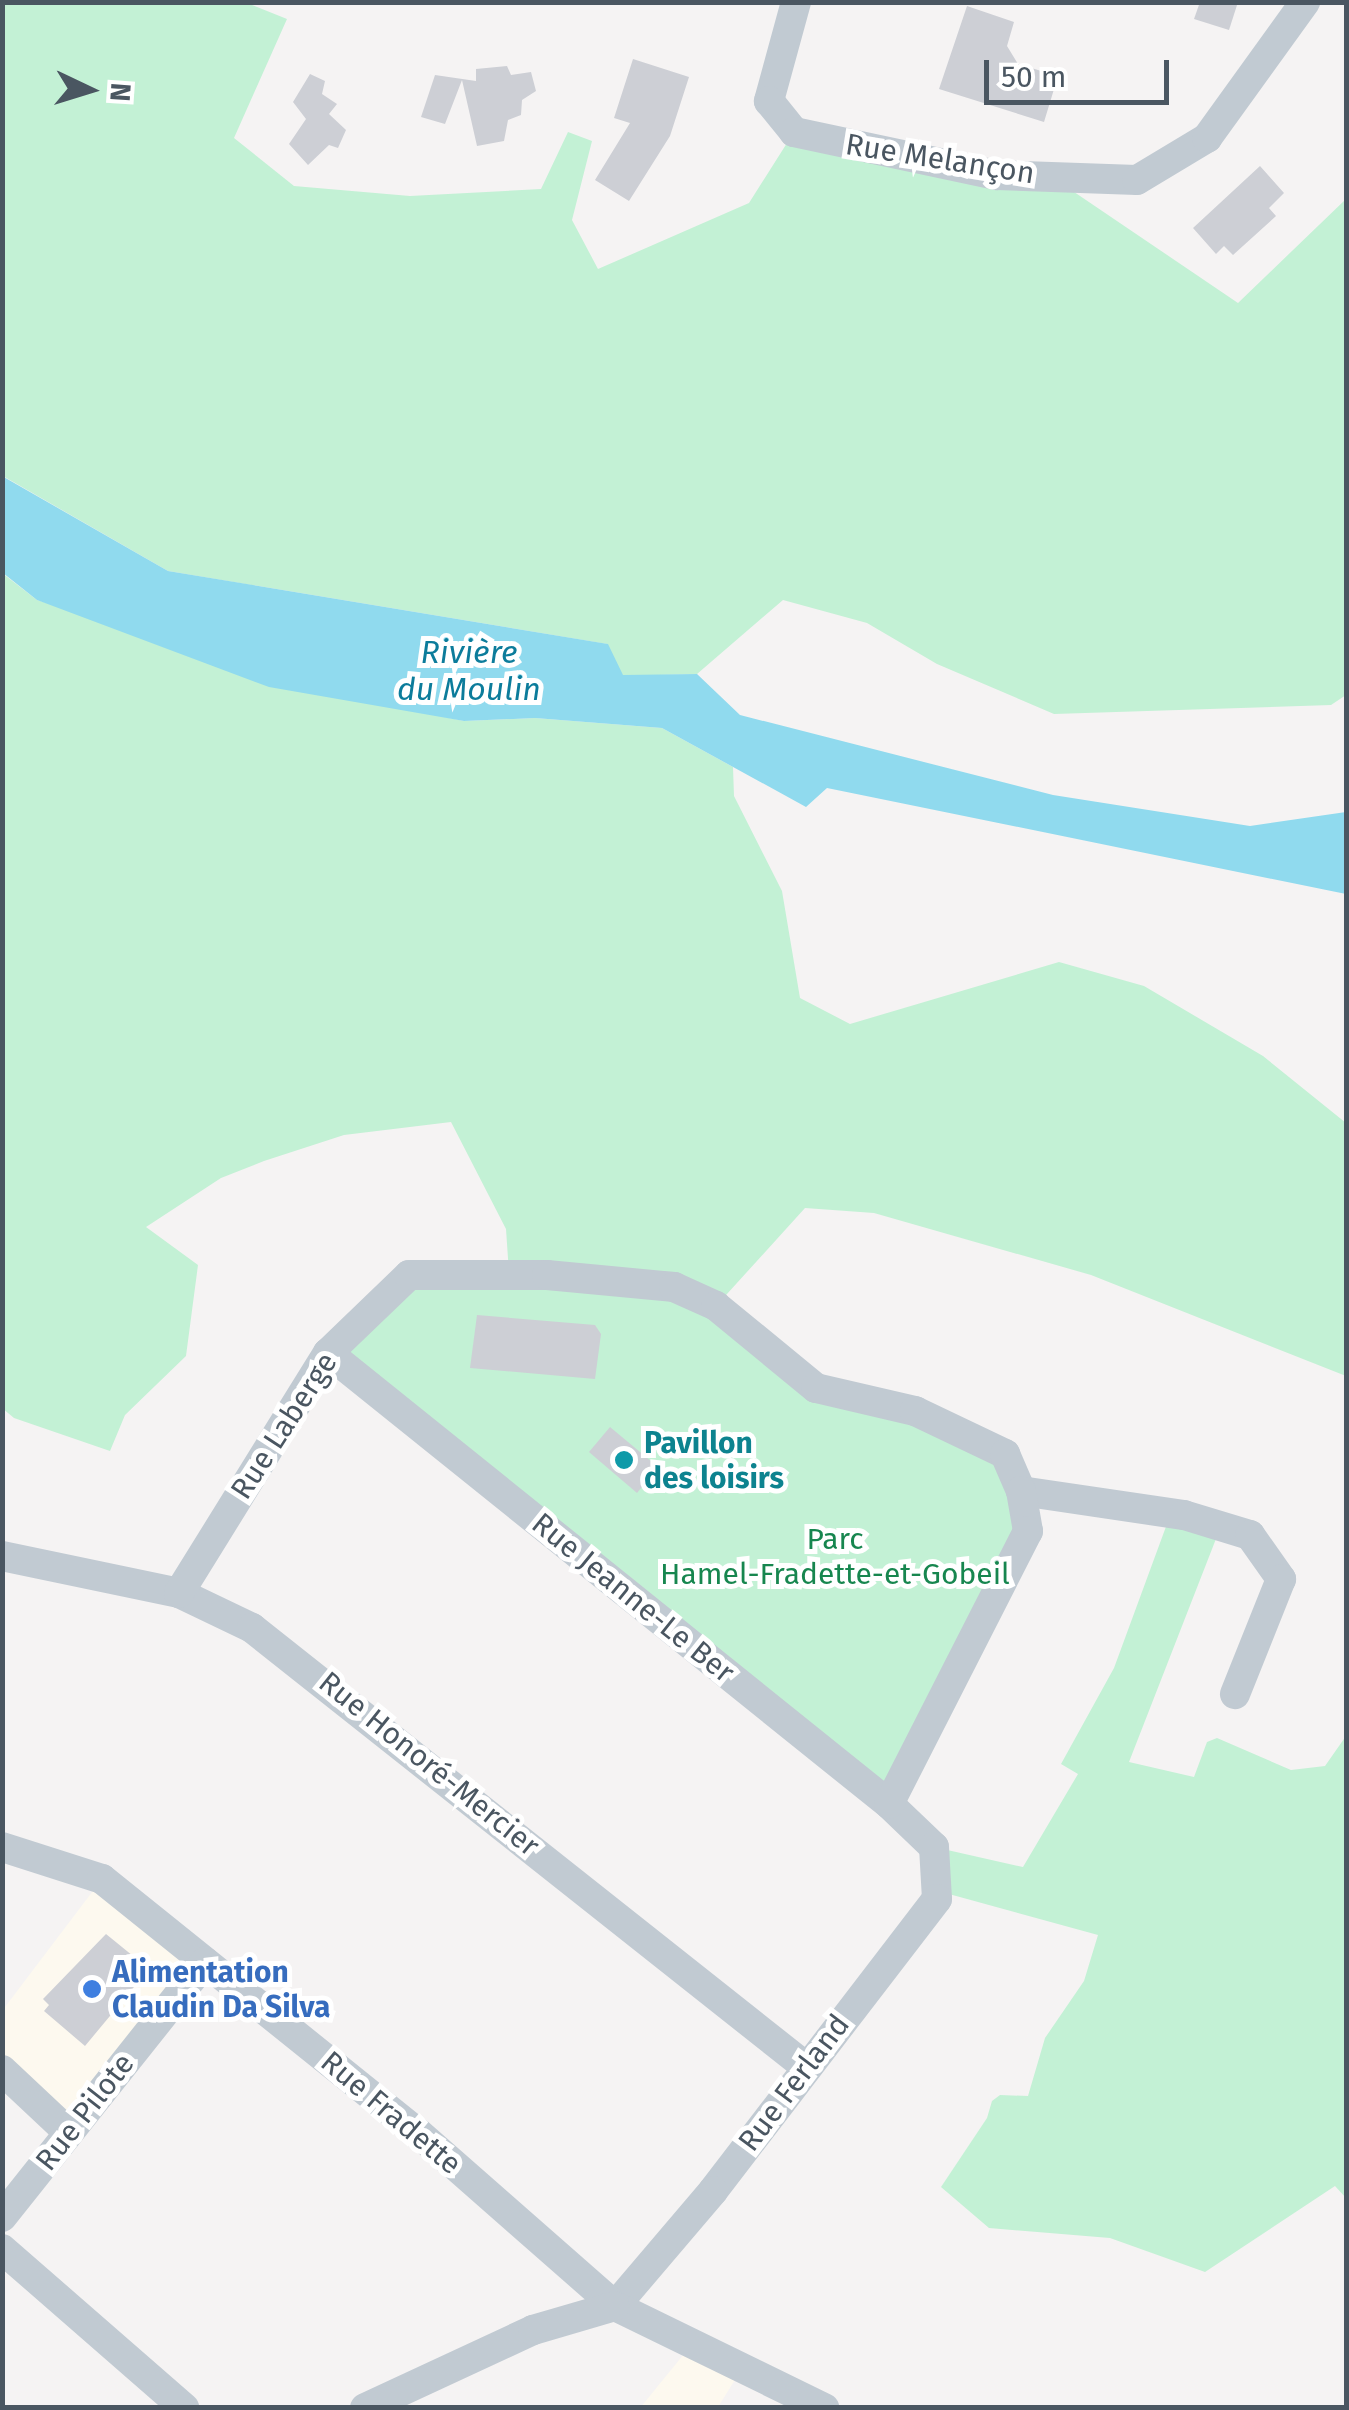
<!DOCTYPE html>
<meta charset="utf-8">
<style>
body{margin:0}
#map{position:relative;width:1349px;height:2410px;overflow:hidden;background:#f5f3f3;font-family:"Fira Sans",sans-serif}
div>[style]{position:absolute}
.commercial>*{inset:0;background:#fdf9ef}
.green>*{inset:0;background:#c3f1d5}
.water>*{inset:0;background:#90daee}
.building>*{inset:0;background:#cdcfd5}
.minor>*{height:30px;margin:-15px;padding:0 15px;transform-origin:15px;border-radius:15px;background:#c1cad2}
.dots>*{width:28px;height:28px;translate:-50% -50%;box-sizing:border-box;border:5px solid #fff;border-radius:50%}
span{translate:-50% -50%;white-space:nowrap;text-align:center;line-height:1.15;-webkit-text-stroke:10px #fff;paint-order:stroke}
.street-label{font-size:30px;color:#4a5661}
.culture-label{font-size:30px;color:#0d838f;font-weight:700}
.left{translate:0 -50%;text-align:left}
.park-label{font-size:30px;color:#17864f}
.shop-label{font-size:30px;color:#366cbe;font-weight:700}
.water-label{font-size:32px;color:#0c7c9b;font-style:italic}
.frame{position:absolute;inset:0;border:5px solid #4a5661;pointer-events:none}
.north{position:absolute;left:40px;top:40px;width:100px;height:100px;-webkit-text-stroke:8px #fff;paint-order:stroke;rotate:94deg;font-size:28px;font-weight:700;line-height:40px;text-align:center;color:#4a5661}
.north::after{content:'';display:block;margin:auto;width:35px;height:45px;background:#4a5661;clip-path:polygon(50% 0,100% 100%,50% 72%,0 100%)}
.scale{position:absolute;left:984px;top:60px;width:185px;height:45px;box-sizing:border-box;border:5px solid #4a5661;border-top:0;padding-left:12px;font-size:30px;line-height:35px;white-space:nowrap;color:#4a5661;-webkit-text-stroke:8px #fff;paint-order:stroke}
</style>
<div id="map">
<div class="commercial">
<div style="clip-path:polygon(102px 1879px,205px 1962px,68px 2132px,3px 2070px,2px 2011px)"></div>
<div style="clip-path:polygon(693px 2343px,743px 2367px,718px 2407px,640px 2408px)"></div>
</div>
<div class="green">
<div style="clip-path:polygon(2px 3px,247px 3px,287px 19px,234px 138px,294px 186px,410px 196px,541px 189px,568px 132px,592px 141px,572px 220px,598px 269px,749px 203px,794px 132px,1052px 177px,1238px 303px,1346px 199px,1346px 695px,1331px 705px,1054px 714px,937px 664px,867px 623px,783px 600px,697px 674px,622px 676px,607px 644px,168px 571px,3px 476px)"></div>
<div style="clip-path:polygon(2px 573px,37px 600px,381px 704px,464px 721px,535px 718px,662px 728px,733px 767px,734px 796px,782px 891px,800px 998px,850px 1024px,1059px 962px,1144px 986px,1263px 1056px,1346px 1123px,1346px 1376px,1091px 1275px,874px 1213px,805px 1208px,717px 1305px,788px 1371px,1005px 1454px,1028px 1531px,889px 1804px,328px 1353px,409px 1275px,509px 1273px,506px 1229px,451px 1122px,344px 1135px,264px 1161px,221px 1178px,146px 1227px,198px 1265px,186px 1356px,125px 1415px,110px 1451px,14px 1418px,2px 1408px)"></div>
<div style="clip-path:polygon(1171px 1513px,1221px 1526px,1129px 1762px,1194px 1777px,1207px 1742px,1217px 1738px,1291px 1770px,1325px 1766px,1346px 1736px,1346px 2198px,1335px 2186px,1205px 2272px,1110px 2238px,989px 2228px,941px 2187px,987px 2118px,992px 2101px,1000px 2095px,1028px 2096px,1045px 2038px,1084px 1981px,1098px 1935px,938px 1891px,934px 1847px,1023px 1867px,1078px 1774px,1061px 1764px,1114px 1668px)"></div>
</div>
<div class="water">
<div style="clip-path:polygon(2px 476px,168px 571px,608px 644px,623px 675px,697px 674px,740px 715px,1053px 795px,1250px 826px,1346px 812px,1346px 894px,827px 788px,806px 807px,662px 728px,535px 718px,464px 721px,269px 687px,37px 600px,3px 573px)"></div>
</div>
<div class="building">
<div style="clip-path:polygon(1200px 2px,1238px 2px,1229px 30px,1194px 19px)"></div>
<div style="clip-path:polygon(967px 6px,1014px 22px,1007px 46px,1018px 64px,1058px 76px,1044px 122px,939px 89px)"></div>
<div style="clip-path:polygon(633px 59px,689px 77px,670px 136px,629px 201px,595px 180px,630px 123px,614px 118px)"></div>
<div style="clip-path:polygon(507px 66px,511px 75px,531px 72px,536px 91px,522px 100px,521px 115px,508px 120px,504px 141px,477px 146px,462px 80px,445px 124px,421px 117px,435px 75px,476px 81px,476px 69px)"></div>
<div style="clip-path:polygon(310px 74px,325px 81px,322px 94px,337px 104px,329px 114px,346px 130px,338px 148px,329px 145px,308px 165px,289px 144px,306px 119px,293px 102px)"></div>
<div style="clip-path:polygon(1260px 166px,1284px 193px,1269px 208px,1276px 216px,1233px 255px,1224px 246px,1216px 254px,1193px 228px)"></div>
<div style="clip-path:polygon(477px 1315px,595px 1325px,601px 1334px,595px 1379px,470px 1368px)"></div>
<div style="clip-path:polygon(610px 1427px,658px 1467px,637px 1493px,589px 1452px)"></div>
<div style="clip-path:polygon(106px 1934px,149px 1969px,85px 2046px,44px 2011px,49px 2005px,43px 1999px)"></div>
</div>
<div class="minor">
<div style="left:796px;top:2px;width:103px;rotate:105.3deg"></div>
<div style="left:769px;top:101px;width:40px;rotate:51deg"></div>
<div style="left:794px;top:132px;width:208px;rotate:12deg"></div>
<div style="left:997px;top:175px;width:140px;rotate:2deg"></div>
<div style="left:1137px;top:180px;width:82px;rotate:-31deg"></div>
<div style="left:1207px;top:138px;width:168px;rotate:-54.2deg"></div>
<div style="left:328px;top:1353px;width:720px;rotate:38.8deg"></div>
<div style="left:889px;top:1804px;width:62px;rotate:43.7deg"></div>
<div style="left:934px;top:1847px;width:52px;rotate:86.7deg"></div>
<div style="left:937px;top:1899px;width:368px;rotate:127.5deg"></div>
<div style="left:713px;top:2191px;width:151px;rotate:130.4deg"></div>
<div style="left:1021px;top:1491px;width:165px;rotate:8.4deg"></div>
<div style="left:1184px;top:1515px;width:69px;rotate:16.9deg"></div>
<div style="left:1250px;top:1535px;width:54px;rotate:54.8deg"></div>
<div style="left:1281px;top:1579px;width:124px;rotate:111.8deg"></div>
<div style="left:2px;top:1556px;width:181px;rotate:11.8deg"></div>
<div style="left:179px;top:1593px;width:81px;rotate:25.6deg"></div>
<div style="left:252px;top:1628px;width:707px;rotate:38.39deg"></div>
<div style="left:179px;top:1593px;width:282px;rotate:-58.2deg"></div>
<div style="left:328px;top:1353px;width:112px;rotate:-43.9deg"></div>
<div style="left:409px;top:1275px;width:138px"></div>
<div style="left:547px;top:1275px;width:128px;rotate:5.4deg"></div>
<div style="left:674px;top:1287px;width:46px;rotate:24.3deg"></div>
<div style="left:716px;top:1306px;width:129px;rotate:39.4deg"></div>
<div style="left:816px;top:1388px;width:102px;rotate:13.1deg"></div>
<div style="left:915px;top:1411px;width:100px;rotate:25.5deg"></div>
<div style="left:1005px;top:1454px;width:40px;rotate:66.6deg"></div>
<div style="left:1021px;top:1491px;width:41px;rotate:80.1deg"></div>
<div style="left:1028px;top:1531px;width:306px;rotate:117deg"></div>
<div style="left:2px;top:1847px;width:105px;rotate:17.7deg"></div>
<div style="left:102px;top:1879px;width:404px;rotate:38.8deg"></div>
<div style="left:417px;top:2132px;width:264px;rotate:41.3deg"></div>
<div style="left:615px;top:2306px;width:233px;rotate:26deg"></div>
<div style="left:2px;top:2070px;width:91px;rotate:43.2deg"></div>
<div style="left:2px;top:2217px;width:326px;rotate:-51.5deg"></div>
<div style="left:2px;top:2249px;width:242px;rotate:41.1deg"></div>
<div style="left:365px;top:2408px;width:185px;rotate:-24.9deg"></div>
<div style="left:533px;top:2330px;width:85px;rotate:-16.3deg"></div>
</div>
<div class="dots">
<div style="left:624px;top:1460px;background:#0f9aa8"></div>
<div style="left:92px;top:1989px;background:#3f7fe0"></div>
</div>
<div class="street-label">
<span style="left:940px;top:159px;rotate:9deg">Rue Melançon</span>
<span style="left:284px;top:1426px;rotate:-57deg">Rue Laberge</span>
<span style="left:633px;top:1598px;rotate:39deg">Rue Jeanne-Le Ber</span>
<span style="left:429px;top:1764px;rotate:39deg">Rue Honoré-Mercier</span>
<span style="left:794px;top:2083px;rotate:-53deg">Rue Ferland</span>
<span style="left:85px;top:2112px;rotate:-52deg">Rue Pilote</span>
<span style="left:391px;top:2113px;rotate:40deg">Rue Fradette</span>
</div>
<div class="culture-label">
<span class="left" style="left:644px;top:1460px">Pavillon<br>des loisirs</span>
</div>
<div class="park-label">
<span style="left:835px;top:1556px">Parc<br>Hamel-Fradette-et-Gobeil</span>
</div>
<div class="shop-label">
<span class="left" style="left:112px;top:1989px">Alimentation<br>Claudin Da Silva</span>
</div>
<div class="water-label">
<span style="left:469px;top:671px">Rivière<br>du Moulin</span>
</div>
<div class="frame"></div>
<div class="north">N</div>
<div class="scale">50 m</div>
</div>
